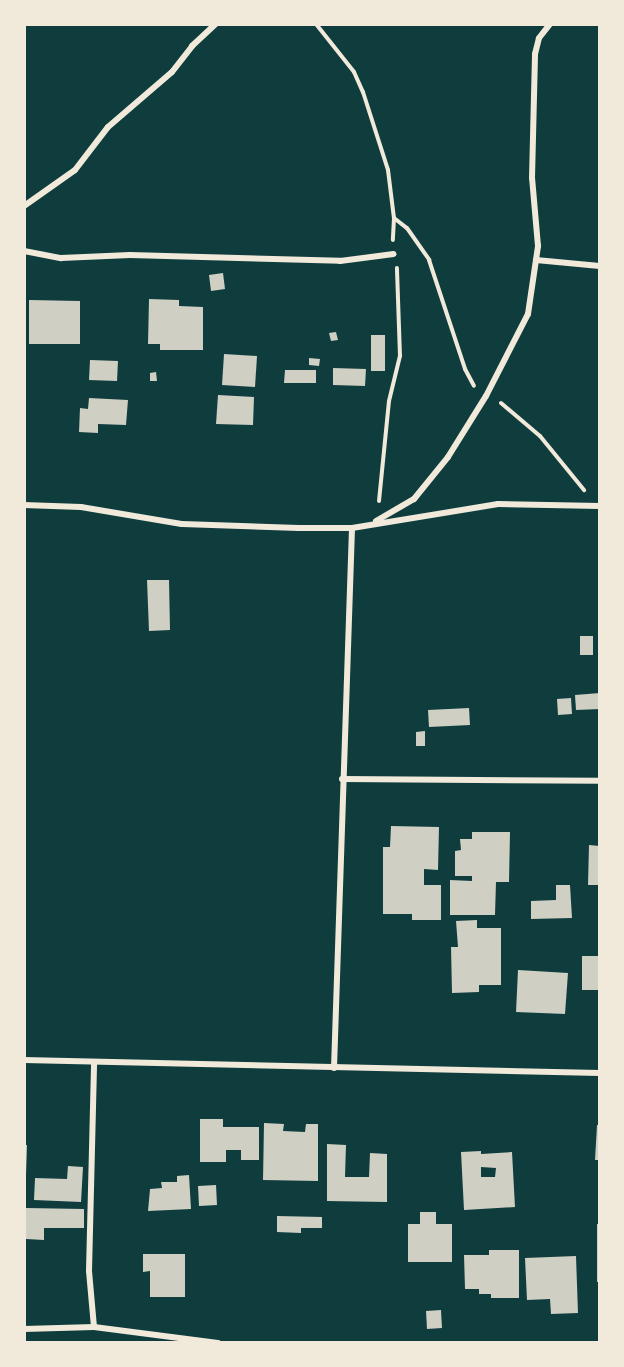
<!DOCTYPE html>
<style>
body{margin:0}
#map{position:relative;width:624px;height:1367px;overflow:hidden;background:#0f3d3e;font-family:"Exo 2",sans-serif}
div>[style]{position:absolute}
.building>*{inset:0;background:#cfcfc3}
.path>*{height:4px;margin:-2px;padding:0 2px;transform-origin:2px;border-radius:2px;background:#f1e9da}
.minor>*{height:6px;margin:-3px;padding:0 3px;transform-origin:3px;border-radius:3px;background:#f1e9da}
span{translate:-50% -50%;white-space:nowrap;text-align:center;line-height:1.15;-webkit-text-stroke:4.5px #f1e9da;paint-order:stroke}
.frame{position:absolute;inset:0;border:26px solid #f1e9da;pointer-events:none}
</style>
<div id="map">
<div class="building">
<div style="clip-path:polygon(223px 273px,225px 289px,211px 291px,209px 275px)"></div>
<div style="clip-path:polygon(149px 299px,179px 300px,179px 306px,203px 307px,203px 350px,160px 350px,160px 344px,148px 344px)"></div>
<div style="clip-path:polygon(29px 300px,80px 301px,80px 344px,29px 344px)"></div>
<div style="clip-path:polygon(336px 332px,338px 340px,331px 341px,329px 333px)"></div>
<div style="clip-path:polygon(371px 335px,385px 335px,385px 371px,371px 371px)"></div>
<div style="clip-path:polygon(224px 354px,257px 356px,255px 387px,222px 385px)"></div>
<div style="clip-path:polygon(309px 358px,320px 359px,319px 366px,309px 365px)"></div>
<div style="clip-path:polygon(90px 360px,118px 361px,117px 381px,89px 380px)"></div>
<div style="clip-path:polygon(333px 368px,366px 369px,365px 386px,333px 385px)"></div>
<div style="clip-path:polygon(285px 370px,316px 370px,316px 383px,284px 383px)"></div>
<div style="clip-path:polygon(156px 372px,157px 381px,150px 381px,150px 373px)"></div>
<div style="clip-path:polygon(218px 395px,254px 397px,253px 425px,216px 424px)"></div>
<div style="clip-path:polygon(89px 398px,128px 400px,126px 425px,98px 424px,98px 433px,79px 432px,80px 408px,88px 409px)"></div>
<div style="clip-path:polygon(147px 580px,169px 580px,170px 630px,149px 631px)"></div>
<div style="clip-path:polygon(580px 636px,593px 636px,593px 655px,580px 655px)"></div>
<div style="clip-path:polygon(600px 693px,600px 709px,576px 710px,575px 695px)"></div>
<div style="clip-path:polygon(571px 698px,572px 714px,558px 715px,557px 699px)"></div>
<div style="clip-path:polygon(469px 708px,470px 725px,429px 727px,428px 710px)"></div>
<div style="clip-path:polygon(425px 731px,425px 746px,416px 746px,416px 732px)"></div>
<div style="clip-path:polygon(391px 826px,439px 827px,438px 870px,424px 869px,424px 885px,441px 885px,441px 920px,412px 920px,412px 914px,383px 914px,383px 847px,390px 847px)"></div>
<div style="clip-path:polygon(472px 832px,510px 832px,509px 882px,496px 882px,495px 915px,450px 915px,450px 880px,472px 881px,472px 876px,455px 876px,455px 851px,461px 850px,460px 839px,472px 839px)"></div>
<div style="clip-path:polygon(589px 845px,600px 846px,600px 885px,588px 885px)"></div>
<div style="clip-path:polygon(556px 885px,570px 885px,572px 918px,531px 919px,531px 901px,556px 900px)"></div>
<div style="clip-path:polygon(477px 920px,477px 928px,501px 928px,501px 985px,479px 985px,479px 992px,452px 993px,451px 947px,458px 947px,456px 921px)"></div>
<div style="clip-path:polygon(582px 956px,600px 956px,600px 990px,582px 990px)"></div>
<div style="clip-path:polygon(518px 970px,568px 973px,565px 1014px,516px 1012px)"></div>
<div style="clip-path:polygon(200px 1119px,223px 1119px,223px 1127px,259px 1127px,259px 1160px,241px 1160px,241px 1150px,226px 1150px,226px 1162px,200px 1162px)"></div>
<div style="clip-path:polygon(264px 1123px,284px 1124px,283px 1131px,305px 1132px,306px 1124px,318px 1124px,318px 1181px,263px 1180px)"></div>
<div style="clip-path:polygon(597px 1125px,600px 1125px,600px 1160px,595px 1160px)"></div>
<div style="clip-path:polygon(327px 1144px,346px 1145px,345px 1177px,369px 1177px,370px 1153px,387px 1154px,387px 1202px,327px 1201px)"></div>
<div style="clip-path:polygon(24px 1145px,27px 1145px,26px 1175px,24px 1175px)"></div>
<div style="clip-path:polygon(evenodd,481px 1151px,481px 1154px,512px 1152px,515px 1207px,464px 1210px,461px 1152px,481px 1151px,481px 1167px,496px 1168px,495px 1177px,481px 1177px,481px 1167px)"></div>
<div style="clip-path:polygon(68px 1166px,83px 1167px,81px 1202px,34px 1200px,35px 1178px,67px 1179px)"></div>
<div style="clip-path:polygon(189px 1175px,191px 1209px,148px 1211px,150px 1189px,162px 1188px,161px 1182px,177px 1182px,177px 1176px)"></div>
<div style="clip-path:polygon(216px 1185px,217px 1205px,199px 1206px,198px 1186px)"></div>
<div style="clip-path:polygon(26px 1208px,84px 1209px,84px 1228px,44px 1228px,44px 1240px,26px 1239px)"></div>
<div style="clip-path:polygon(420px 1212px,436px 1212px,436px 1224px,452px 1224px,452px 1262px,408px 1262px,408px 1224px,420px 1224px)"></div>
<div style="clip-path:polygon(277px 1216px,322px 1217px,322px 1228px,301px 1228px,301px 1233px,277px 1232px)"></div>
<div style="clip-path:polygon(597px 1224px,600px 1224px,600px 1282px,597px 1282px)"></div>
<div style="clip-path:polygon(489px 1250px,519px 1250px,519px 1298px,491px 1298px,491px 1294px,479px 1294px,479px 1289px,465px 1289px,464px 1255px,489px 1255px)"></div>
<div style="clip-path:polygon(143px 1254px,185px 1254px,185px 1297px,150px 1297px,150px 1271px,143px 1272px)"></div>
<div style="clip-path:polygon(576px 1256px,578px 1313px,551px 1314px,550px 1299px,527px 1300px,525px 1258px)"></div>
<div style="clip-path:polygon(441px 1310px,442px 1328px,427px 1329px,426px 1311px)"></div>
</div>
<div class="path">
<div style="left:316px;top:24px;width:61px;rotate:51.6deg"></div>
<div style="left:354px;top:72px;width:22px;rotate:66deg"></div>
<div style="left:363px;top:92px;width:82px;rotate:72.2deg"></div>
<div style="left:388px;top:170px;width:48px;rotate:82.9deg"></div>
<div style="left:394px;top:218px;width:22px;rotate:93deg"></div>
<div style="left:394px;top:218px;width:16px;rotate:38deg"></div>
<div style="left:407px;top:228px;width:39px;rotate:55deg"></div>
<div style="left:429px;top:260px;width:115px;rotate:71.7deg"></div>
<div style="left:465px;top:369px;width:19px;rotate:62deg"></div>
<div style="left:501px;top:403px;width:51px;rotate:40.2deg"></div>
<div style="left:540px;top:436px;width:70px;rotate:50.8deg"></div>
<div style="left:379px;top:501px;width:100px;rotate:-84.3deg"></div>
<div style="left:389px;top:401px;width:46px;rotate:-76.3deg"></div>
<div style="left:400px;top:356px;width:88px;rotate:-92deg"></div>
</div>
<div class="minor">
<div style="left:24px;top:206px;width:62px;rotate:-35.2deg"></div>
<div style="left:75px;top:170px;width:54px;rotate:-52.5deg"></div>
<div style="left:108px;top:127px;width:84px;rotate:-40.7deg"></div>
<div style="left:172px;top:72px;width:33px;rotate:-52deg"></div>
<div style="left:192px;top:46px;width:33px;rotate:-43deg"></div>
<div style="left:24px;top:251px;width:38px;rotate:11deg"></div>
<div style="left:61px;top:258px;width:69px;rotate:-2.5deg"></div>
<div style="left:130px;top:255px;width:210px;rotate:1.6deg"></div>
<div style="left:340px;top:261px;width:54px;rotate:-7.4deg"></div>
<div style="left:536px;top:260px;width:64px;rotate:5.4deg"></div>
<div style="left:24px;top:505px;width:57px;rotate:2deg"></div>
<div style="left:81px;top:507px;width:102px;rotate:9.6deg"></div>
<div style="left:182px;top:524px;width:117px;rotate:2deg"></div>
<div style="left:299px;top:528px;width:53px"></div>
<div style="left:352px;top:528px;width:148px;rotate:-9.3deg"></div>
<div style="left:498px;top:504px;width:102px;rotate:1.1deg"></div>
<div style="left:376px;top:521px;width:44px;rotate:-30.1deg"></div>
<div style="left:414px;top:499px;width:54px;rotate:-51deg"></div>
<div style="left:448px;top:457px;width:72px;rotate:-58.1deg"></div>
<div style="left:486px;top:396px;width:92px;rotate:-62.9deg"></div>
<div style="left:528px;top:314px;width:69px;rotate:-81.6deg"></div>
<div style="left:538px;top:246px;width:68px;rotate:-95deg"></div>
<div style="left:532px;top:178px;width:124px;rotate:-88.6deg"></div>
<div style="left:535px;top:54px;width:16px;rotate:-76deg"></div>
<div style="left:539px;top:38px;width:18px;rotate:-52deg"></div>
<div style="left:342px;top:779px;width:258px;rotate:0.4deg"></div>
<div style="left:24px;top:1060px;width:576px;rotate:1.29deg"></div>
<div style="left:334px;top:1068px;width:540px;rotate:-88.09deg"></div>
<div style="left:94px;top:1327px;width:56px;rotate:-95.1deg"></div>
<div style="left:89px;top:1271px;width:207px;rotate:-88.6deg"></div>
<div style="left:24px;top:1329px;width:70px;rotate:-1.6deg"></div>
<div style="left:94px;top:1327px;width:125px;rotate:7.4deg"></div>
</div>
<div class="frame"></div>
</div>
